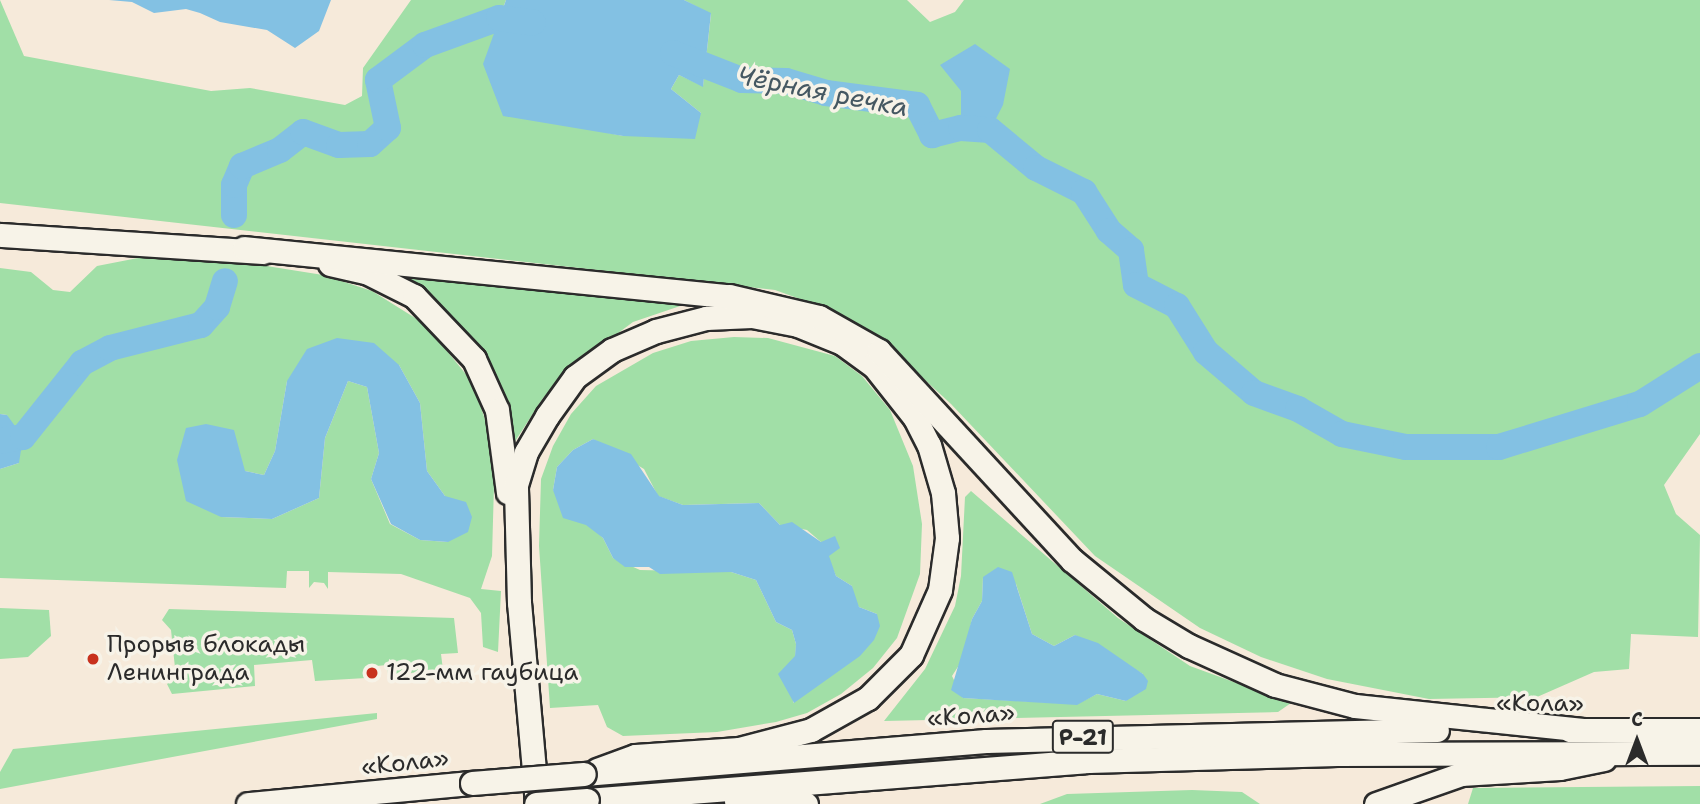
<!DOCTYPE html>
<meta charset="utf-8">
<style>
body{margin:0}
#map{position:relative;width:1700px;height:804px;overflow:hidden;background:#f6eada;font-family:"Shantell Sans",sans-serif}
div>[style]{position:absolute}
.green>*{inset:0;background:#a1dfa7}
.water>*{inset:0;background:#83c1e3}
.river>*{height:26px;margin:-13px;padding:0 13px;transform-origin:13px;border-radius:13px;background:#83c1e3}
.roads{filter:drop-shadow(2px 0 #2b2b2b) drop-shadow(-2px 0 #2b2b2b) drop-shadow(0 2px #2b2b2b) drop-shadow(0 -2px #2b2b2b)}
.primary>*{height:23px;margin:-11.5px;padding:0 11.5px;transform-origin:11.5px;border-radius:11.5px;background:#f7f3e8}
.trunk>*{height:23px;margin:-11.5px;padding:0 11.5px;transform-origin:11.5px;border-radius:11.5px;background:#f7f3e8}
.bridges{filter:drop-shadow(2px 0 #2b2b2b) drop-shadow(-2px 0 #2b2b2b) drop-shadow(0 2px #2b2b2b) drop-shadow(0 -2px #2b2b2b)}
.trunk-bridge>*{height:23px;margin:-11.5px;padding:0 11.5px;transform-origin:11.5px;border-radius:11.5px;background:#f7f3e8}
.dots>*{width:19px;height:19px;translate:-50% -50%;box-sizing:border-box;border:4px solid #f7f3e8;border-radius:50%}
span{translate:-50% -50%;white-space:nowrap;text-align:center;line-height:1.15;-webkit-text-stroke:7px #f7f3e8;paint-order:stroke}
.shield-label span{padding:2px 5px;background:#f7f3e8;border:2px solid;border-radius:5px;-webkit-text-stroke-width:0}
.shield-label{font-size:23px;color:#2b2b2b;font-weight:700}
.poi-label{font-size:24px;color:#2b2b2b}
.left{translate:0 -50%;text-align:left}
.street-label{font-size:24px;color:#2b2b2b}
.water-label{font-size:26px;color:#455862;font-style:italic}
.north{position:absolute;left:1602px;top:706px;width:70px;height:70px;-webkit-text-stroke:5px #f7f3e8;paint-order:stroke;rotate:0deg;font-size:19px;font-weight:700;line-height:28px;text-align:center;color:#2b2b2b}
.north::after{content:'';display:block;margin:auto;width:24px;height:32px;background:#2b2b2b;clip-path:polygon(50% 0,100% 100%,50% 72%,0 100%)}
</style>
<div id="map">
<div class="green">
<div style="clip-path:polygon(0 0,24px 56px,211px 91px,250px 88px,345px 105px,362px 96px,363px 68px,411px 0,506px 0,499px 18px,589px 129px,623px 136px,701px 113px,671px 89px,679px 75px,703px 86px,711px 14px,684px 0,907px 0,930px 22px,955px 12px,964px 0,1700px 0,1700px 434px,1664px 485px,1676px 514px,1700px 535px,1698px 637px,1631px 634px,1629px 669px,1594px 672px,1537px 697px,1429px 699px,1327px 679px,1261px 657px,1200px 628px,1095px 556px,951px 404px,886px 344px,839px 313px,775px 290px,0 203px)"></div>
<div style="clip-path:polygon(evenodd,143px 257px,228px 260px,323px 275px,372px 291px,420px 321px,447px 351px,473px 383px,495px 450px,492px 556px,481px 589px,501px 591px,498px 652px,483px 647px,481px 613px,470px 598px,401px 574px,328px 572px,328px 589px,324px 583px,314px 582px,309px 588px,309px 571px,287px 571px,286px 588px,0 578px,0 469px,19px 463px,7px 415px,0 414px,0 268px,31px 272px,53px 290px,70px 292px,97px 266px,143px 257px,399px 365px,420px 403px,427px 471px,445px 496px,448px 542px,420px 540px,390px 524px,371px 479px,379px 453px,367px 387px,348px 381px,325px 438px,319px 498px,272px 519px,221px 517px,245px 471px,264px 475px,275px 451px,287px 381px,399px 365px)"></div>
<div style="clip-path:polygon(398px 274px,689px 303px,633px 322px,571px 368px,543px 398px,514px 443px,432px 301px)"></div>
<div style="clip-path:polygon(evenodd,734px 337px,768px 338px,835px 356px,862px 376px,890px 410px,913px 466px,922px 524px,920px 574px,897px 638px,873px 668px,841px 694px,807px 713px,776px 722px,717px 732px,623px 736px,607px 727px,598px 705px,550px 708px,539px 546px,541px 479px,553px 446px,571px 414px,596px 386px,653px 353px,691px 341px,734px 337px,593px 439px,644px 469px,658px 496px,683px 505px,759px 503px,780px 525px,807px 530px,821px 542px,836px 576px,852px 586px,853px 599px,859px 607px,877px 614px,793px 703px,796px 644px,792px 630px,776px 622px,756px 580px,731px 572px,640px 570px,613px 558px,603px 538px,553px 490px,557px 467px,573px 450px,593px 439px)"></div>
<div style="clip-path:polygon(evenodd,971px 491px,1118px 618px,1190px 666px,1291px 703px,1278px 712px,884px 721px,925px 669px,955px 606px,961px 576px,965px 497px,971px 491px,983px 577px,1016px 584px,1032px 634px,1054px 646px,1075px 635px,1143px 674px,1126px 701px,1097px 694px,1077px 704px,963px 698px,952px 676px,963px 659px,972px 619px,982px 601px,983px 577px)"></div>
<div style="clip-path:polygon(0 608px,49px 610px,51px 636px,28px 657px,0 659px)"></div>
<div style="clip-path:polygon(169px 609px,454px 618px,458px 653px,441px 654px,443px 670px,388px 675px,387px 665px,366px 667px,366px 678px,315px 681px,312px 660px,254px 665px,255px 686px,172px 694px,167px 684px,176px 677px,171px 630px,162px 620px)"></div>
<div style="clip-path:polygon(377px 713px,377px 719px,0 789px,0 772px,13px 749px)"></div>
<div style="clip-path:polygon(1700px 786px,1700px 804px,1468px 804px,1473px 788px)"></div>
<div style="clip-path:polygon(1192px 790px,1242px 792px,1260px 804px,1040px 804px,1067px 794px)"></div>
</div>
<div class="water">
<div style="clip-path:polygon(109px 0,331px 0,319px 31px,295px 48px,267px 30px,220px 22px,200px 13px,186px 9px,154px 13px,132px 2px)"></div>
<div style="clip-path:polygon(506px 0,684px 0,711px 13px,703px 87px,679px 75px,671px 89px,701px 113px,695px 139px,623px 136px,503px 116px,483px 64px)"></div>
<div style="clip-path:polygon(975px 44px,1010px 69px,1003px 105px,984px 142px,961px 128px,961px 91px,940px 65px)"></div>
<div style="clip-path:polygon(337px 338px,374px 343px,399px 365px,420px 403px,427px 471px,445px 496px,466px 502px,472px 517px,468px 532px,448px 542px,420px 540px,391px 524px,371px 479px,379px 453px,367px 387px,348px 381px,325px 438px,319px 498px,272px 519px,221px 517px,186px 501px,177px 460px,186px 428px,206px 424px,234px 430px,245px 471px,264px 475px,275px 451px,287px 381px,307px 349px)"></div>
<div style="clip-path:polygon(0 414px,7px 415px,23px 437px,19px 463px,0 469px)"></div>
<div style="clip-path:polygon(593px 439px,631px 454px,659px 496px,683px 505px,759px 503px,780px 525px,792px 522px,821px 542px,835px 536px,840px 548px,829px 556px,836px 576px,852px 586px,859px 607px,877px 614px,880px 626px,874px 640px,860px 656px,794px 703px,778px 674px,795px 656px,796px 644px,792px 630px,776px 622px,756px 580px,731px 572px,660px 574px,649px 567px,625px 567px,613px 558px,603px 538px,586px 525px,563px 518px,553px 490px,557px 467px,573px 450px)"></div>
<div style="clip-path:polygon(998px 567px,1012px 572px,1032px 634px,1054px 646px,1075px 635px,1098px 643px,1143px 674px,1148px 681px,1146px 689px,1126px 701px,1097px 694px,1077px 705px,963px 698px,951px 690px,972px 619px,982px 601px,983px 577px)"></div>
</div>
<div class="river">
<div style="left:673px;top:53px;width:74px;rotate:21.4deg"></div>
<div style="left:742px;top:80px;width:44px;rotate:1.3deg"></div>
<div style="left:786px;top:81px;width:42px;rotate:16.7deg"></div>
<div style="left:826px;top:93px;width:92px;rotate:7.5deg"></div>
<div style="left:917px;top:105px;width:34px;rotate:63deg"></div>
<div style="left:932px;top:135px;width:30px;rotate:-14deg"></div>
<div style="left:961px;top:128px;width:29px;rotate:4deg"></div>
<div style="left:990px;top:130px;width:60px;rotate:39.6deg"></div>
<div style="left:1036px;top:168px;width:54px;rotate:26.6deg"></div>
<div style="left:1084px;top:192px;width:46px;rotate:57.3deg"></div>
<div style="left:1109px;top:231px;width:29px;rotate:41deg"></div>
<div style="left:1131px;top:250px;width:35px;rotate:82deg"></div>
<div style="left:1136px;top:285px;width:46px;rotate:27.1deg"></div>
<div style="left:1177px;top:306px;width:54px;rotate:57.8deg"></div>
<div style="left:1206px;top:352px;width:63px;rotate:40.5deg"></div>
<div style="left:1254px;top:393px;width:47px;rotate:20deg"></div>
<div style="left:1298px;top:409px;width:51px;rotate:29.6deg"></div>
<div style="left:1342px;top:434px;width:65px;rotate:11.5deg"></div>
<div style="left:1406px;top:447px;width:93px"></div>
<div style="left:1499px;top:447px;width:147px;rotate:-17deg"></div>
<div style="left:1640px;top:404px;width:71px;rotate:-32.3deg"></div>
<div style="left:234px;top:215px;width:30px;rotate:-90deg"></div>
<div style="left:234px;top:185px;width:21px;rotate:-67deg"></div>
<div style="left:242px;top:166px;width:41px;rotate:-22.8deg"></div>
<div style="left:280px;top:150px;width:29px;rotate:-38deg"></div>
<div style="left:303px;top:132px;width:38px;rotate:20deg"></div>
<div style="left:339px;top:145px;width:31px;rotate:-2deg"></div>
<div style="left:370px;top:144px;width:24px;rotate:-42deg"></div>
<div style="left:388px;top:128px;width:49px;rotate:-101.8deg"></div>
<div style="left:378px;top:80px;width:59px;rotate:-36.7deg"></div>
<div style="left:425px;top:45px;width:79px;rotate:-20deg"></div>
<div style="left:499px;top:18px;width:34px;rotate:8deg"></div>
<div style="left:0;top:441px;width:23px;rotate:-10deg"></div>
<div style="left:23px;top:437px;width:95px;rotate:-51.4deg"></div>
<div style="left:82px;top:363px;width:32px;rotate:-28deg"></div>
<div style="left:110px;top:348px;width:94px;rotate:-14.2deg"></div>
<div style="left:201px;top:325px;width:24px;rotate:-48deg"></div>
<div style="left:217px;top:307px;width:27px;rotate:-73deg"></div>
</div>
<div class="roads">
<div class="primary">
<div style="left:0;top:235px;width:263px;rotate:3.7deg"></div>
<div style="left:330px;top:264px;width:37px;rotate:13deg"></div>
<div style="left:366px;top:272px;width:54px;rotate:26.6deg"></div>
<div style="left:414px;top:296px;width:87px;rotate:46.4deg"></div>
<div style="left:474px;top:359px;width:56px;rotate:65.7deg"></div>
<div style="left:497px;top:410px;width:83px;rotate:82.4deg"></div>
<div style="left:537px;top:804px;width:202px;rotate:-95.1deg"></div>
<div style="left:519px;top:603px;width:118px;rotate:-91.5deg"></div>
<div style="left:516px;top:485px;width:34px;rotate:-73deg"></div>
<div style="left:526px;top:452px;width:42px;rotate:-59.7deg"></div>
<div style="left:547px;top:416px;width:48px;rotate:-54.3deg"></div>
<div style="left:575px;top:377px;width:46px;rotate:-36.1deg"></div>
<div style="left:612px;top:350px;width:48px;rotate:-23.4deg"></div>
<div style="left:656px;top:331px;width:52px;rotate:-14.6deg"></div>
<div style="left:706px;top:318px;width:46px;rotate:-2.5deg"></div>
<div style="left:752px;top:316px;width:47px;rotate:11.1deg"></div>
<div style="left:798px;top:325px;width:48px;rotate:22.2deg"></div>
<div style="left:842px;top:343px;width:39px;rotate:36deg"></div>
<div style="left:874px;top:366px;width:66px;rotate:51.7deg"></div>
<div style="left:915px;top:418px;width:30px;rotate:63deg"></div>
<div style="left:929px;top:445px;width:50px;rotate:73.7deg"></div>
<div style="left:943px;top:493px;width:45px;rotate:84.9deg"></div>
<div style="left:947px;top:538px;width:52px;rotate:97.7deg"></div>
<div style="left:940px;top:590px;width:71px;rotate:114deg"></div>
<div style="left:911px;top:655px;width:61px;rotate:135deg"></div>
<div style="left:868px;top:698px;width:65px;rotate:150.7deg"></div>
<div style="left:811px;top:730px;width:74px;rotate:165.2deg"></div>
<div style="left:739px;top:749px;width:104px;rotate:176.1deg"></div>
<div style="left:635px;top:756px;width:40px;rotate:159.8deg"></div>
<div style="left:1376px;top:804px;width:90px;rotate:-19.4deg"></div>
<div style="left:1461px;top:774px;width:99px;rotate:-3.5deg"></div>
<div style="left:1560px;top:768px;width:45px;rotate:-11.6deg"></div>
</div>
<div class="trunk">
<div style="left:244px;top:248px;width:487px;rotate:5.7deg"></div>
<div style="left:729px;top:296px;width:92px;rotate:13.1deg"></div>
<div style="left:819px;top:317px;width:69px;rotate:29.5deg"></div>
<div style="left:879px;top:351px;width:284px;rotate:47.3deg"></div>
<div style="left:1072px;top:560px;width:93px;rotate:39.3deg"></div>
<div style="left:1144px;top:619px;width:52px;rotate:31deg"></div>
<div style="left:1189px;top:646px;width:94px;rotate:24.4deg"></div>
<div style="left:1275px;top:685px;width:83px;rotate:14.7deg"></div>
<div style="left:1355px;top:706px;width:229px;rotate:6deg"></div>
<div style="left:1570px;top:730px;width:130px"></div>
<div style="left:584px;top:774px;width:403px;rotate:-4.7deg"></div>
<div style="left:986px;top:741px;width:451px;rotate:-1.4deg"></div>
<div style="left:587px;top:800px;width:503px;rotate:-4.45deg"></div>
<div style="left:1088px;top:761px;width:249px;rotate:-1.6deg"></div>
<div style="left:1337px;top:754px;width:363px;rotate:-0.2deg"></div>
<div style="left:736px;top:801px;width:70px;rotate:2.5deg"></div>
<div style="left:248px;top:804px;width:225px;rotate:-5.4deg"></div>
</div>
</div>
<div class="bridges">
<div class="trunk-bridge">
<div style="left:472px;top:783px;width:112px;rotate:-4.6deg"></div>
<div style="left:536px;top:804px;width:51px;rotate:-4.5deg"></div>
</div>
</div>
<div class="dots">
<div style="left:93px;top:659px;background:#c8321e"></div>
<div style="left:372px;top:673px;background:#c8321e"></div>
</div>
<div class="shield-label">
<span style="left:1083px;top:737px">Р-21</span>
</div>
<div class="poi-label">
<span class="left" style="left:107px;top:659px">Прорыв блокады<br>Ленинграда</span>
<span class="left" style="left:386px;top:673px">122-мм гаубица</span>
</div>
<div class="street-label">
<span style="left:1540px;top:704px">«Кола»</span>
<span style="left:971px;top:716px;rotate:-4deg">«Кола»</span>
<span style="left:405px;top:763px;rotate:-6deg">«Кола»</span>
</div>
<div class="water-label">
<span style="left:823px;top:91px;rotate:11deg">Чёрная речка</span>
</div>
<div class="north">С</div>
</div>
